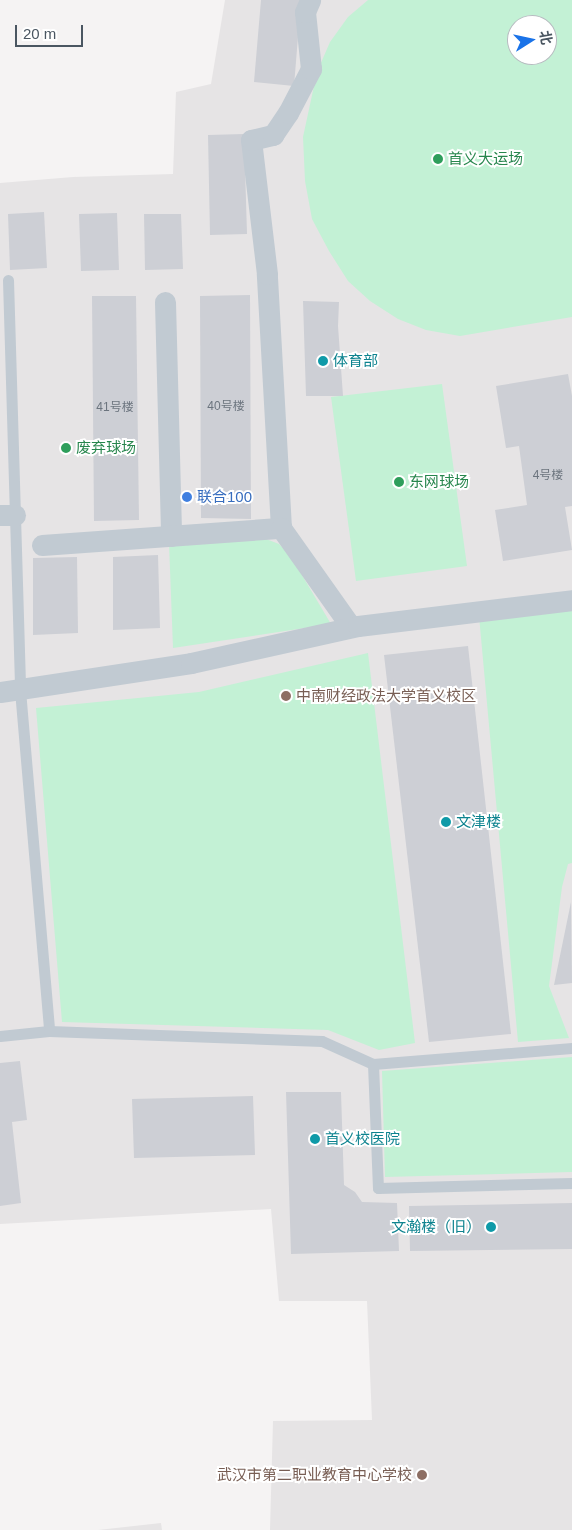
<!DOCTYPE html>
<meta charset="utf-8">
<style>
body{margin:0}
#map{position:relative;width:572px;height:1530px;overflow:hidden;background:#f5f3f3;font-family:Arial,"Noto Sans SC",sans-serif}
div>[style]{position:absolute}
.education>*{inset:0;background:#e6e4e5}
.green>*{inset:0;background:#c3f1d5}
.building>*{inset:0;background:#cdcfd5}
.service>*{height:11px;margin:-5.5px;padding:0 5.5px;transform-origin:5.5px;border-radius:5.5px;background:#c1cad2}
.minor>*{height:21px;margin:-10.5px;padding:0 10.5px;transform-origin:10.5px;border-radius:10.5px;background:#c1cad2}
.dots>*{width:14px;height:14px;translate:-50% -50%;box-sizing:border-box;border:2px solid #fff;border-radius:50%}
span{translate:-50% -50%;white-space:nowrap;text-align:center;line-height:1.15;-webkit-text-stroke:4px #fff;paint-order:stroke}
.number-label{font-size:12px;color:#6b747e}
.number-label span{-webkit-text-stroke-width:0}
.leisure-label{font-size:15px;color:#27864d}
.left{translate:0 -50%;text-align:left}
.culture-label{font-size:15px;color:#0d838f}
.right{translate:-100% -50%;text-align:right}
.shop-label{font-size:15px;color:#366cbe}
.education-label{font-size:15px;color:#785e54}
.north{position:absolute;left:507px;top:15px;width:50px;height:50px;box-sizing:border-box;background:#fff;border:1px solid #b7bbc0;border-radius:50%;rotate:80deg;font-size:14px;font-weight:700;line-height:20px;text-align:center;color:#4a5661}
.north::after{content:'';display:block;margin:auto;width:18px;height:22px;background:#1a73e8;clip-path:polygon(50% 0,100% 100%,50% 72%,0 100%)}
.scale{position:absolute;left:15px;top:25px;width:68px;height:22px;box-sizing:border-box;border:2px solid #4a5661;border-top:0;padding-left:6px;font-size:15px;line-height:18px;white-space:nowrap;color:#4a5661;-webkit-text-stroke:4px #fff;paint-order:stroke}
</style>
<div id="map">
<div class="education">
<div style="clip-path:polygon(evenodd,225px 0,572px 0,572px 1530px,270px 1530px,273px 1421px,372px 1420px,367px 1301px,279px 1301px,271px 1209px,0 1224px,0 183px,73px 177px,173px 174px,176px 92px,211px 84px,225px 0,517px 25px,547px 25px,547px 55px,517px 55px,517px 25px)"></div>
<div style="clip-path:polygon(161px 1523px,162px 1530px,98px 1530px)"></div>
</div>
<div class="green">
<div style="clip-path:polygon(evenodd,368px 0,572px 0,572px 317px,460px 336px,426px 330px,398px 319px,370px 301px,348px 281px,329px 251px,312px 219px,305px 181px,303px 137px,317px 72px,330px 42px,348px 17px,368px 0,517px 25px,547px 25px,547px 55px,517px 55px,517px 25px)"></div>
<div style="clip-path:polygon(442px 384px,467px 566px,356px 581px,331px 397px)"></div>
<div style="clip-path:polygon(266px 539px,279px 544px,290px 555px,331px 624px,173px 648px,169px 543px)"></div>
<div style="clip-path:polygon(572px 605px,572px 863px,568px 864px,562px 887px,549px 986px,569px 1038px,518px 1042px,479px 616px)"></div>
<div style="clip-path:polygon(368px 653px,415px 1043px,379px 1050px,328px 1030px,62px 1022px,36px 708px,199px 692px)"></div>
<div style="clip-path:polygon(572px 1057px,572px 1172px,385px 1177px,382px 1071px)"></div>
</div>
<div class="building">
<div style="clip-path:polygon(261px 0,301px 0,294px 86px,254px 82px)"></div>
<div style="clip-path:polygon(244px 134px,247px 234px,210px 235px,208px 135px)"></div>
<div style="clip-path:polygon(44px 212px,47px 268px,10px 270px,8px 214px)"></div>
<div style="clip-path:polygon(117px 213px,119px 270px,81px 271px,79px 214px)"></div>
<div style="clip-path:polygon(144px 214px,181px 214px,183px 269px,145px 270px)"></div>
<div style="clip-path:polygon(250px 295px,251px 519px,201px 518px,200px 296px)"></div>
<div style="clip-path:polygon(92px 296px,136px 296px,139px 520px,94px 521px)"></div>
<div style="clip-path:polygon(303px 301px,339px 302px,338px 326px,343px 396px,306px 396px)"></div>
<div style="clip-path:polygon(568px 374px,572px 396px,572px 506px,565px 507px,572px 550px,503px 561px,495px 510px,527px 505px,519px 446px,506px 448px,496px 386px)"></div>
<div style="clip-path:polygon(158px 555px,160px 628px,113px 630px,113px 557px)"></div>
<div style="clip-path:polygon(77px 557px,78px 633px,33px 635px,33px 558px)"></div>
<div style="clip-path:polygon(468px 646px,511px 1034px,429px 1042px,384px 655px)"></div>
<div style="clip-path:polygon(571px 902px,572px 983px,554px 985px)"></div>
<div style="clip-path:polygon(20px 1061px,27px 1120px,12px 1122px,21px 1203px,0 1206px,0 1063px)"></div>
<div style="clip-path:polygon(286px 1092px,341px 1092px,344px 1185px,355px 1192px,362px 1202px,397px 1203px,399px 1251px,291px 1254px)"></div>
<div style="clip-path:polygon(253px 1096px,255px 1155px,134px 1158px,132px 1099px)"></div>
<div style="clip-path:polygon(572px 1203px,572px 1249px,410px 1251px,409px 1206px)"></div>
</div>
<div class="service">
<div style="left:8px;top:280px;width:410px;rotate:88.3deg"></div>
<div style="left:20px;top:690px;width:342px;rotate:85.1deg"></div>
<div style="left:0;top:1036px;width:49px;rotate:-5.8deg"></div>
<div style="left:49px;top:1031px;width:273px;rotate:2.1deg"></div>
<div style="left:322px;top:1041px;width:56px;rotate:24.3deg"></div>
<div style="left:373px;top:1064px;width:200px;rotate:-4.6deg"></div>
<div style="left:373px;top:1064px;width:124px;rotate:87.7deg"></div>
<div style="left:378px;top:1188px;width:194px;rotate:-1.5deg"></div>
</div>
<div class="minor">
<div style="left:165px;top:302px;width:234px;rotate:88.5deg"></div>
<div style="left:0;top:515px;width:15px"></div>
<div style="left:281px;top:528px;width:254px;rotate:-93.2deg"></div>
<div style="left:267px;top:274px;width:135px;rotate:-96.8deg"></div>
<div style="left:251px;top:140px;width:23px;rotate:-13deg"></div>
<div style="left:273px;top:135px;width:27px;rotate:-56deg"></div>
<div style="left:288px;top:113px;width:50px;rotate:-62.4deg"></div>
<div style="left:311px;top:69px;width:57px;rotate:-96deg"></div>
<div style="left:305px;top:12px;width:13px;rotate:-67deg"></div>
<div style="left:42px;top:545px;width:240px;rotate:-4.1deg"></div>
<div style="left:281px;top:528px;width:121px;rotate:54.7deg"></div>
<div style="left:0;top:692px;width:193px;rotate:-8.6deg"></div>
<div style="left:191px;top:663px;width:171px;rotate:-12.5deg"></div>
<div style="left:358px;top:626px;width:216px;rotate:-6.9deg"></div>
</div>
<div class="dots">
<div style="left:438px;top:159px;background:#2e9e5b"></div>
<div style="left:323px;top:361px;background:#0f9aa8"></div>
<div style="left:66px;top:448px;background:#2e9e5b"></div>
<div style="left:399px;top:482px;background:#2e9e5b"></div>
<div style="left:187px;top:497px;background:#3f7fe0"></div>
<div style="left:286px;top:696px;background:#8d6e63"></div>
<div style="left:446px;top:822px;background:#0f9aa8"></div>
<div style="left:315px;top:1139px;background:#0f9aa8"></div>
<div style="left:491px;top:1227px;background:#0f9aa8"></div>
<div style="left:422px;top:1475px;background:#8d6e63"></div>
</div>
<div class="number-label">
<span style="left:226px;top:407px">40号楼</span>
<span style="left:115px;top:408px">41号楼</span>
<span style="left:548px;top:476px">4号楼</span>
</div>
<div class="leisure-label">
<span class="left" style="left:448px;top:159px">首义大运场</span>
<span class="left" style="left:76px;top:448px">废弃球场</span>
<span class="left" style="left:409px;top:482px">东网球场</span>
</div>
<div class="culture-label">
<span class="left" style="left:333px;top:361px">体育部</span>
<span class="left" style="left:456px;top:822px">文津楼</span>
<span class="left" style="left:325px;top:1139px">首义校医院</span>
<span class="right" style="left:481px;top:1227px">文瀚楼（旧）</span>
</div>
<div class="shop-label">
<span class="left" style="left:197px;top:497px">联合100</span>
</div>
<div class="education-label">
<span class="left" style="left:296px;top:696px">中南财经政法大学首义校区</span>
<span class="right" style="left:412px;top:1475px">武汉市第二职业教育中心学校</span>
</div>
<div class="north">北</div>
<div class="scale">20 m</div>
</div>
